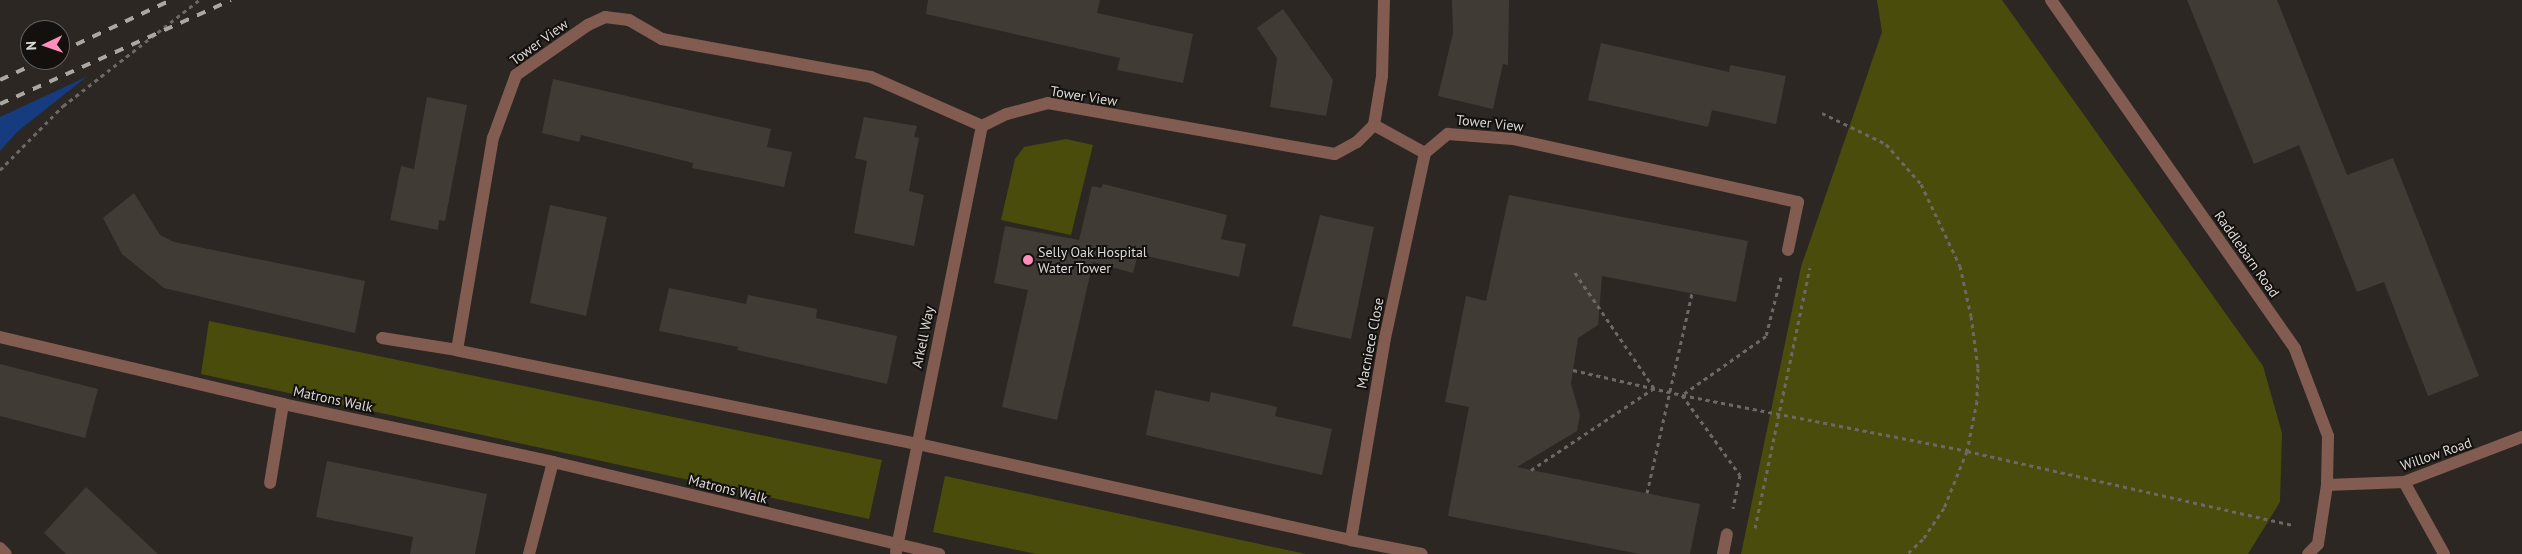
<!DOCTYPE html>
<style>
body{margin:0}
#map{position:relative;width:2522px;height:554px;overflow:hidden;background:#2c2722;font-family:"PT Sans",sans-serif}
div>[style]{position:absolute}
.green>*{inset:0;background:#4a4c0b}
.water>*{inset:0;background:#163b7e}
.pier>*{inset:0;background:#2c2722}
.building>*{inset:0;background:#413b36}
.path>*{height:3px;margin-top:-1.5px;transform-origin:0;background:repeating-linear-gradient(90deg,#6d6864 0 4px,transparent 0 8px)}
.service>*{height:12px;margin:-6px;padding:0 6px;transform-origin:6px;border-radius:6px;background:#825c51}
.minor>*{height:12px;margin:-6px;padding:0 6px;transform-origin:6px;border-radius:6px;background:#825c51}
.tertiary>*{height:12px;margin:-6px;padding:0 6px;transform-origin:6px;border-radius:6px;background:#825c51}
.rail>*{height:4px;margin-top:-2px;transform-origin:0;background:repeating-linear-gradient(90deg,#aba7a3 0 9px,transparent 0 18px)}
.dots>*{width:14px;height:14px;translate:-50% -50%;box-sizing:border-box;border:2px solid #13100e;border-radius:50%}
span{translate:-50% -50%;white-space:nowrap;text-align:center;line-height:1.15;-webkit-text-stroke:4px #13100e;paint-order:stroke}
.street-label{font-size:14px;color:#ddd9d6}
.poi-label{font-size:14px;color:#ddd9d6}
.left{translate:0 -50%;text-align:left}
.north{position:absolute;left:20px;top:20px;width:50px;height:50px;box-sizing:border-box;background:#13100e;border:1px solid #64605e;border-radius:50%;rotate:267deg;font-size:14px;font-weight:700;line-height:20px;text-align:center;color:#ddd9d6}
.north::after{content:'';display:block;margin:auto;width:18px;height:22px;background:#fe8ebc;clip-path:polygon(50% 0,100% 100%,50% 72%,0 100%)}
</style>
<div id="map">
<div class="green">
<div style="clip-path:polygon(1877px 0,2002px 0,2263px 366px,2282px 433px,2280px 502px,2248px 554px,1741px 554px,1801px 267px,1882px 32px)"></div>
<div style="clip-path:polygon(1066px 139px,1093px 145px,1071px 235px,1001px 220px,1015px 159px,1024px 147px)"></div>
<div style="clip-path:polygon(209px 321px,882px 460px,869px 519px,201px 374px)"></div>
<div style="clip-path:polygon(945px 476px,1306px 554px,1036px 554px,933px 532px)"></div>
</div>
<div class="water">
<div style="clip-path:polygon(184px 0,18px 131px,0 151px,0 110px)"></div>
</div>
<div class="pier">
<div style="clip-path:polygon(141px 0,186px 0,99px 71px,0 117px,0 107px)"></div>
</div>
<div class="building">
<div style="clip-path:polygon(928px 0,1100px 0,1097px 13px,1193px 34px,1183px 83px,1117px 70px,1120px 58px,926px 14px)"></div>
<div style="clip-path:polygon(1452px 0,1509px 0,1508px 65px,1503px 64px,1493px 109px,1438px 96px,1453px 33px)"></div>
<div style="clip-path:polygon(2187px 0,2277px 0,2347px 175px,2393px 158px,2479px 376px,2428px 396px,2384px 282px,2357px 292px,2299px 145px,2254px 164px)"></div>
<div style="clip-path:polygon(1283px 9px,1333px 80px,1326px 116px,1270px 107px,1277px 58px,1257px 28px)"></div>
<div style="clip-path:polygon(1601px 43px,1729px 72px,1730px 65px,1786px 76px,1776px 124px,1712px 110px,1708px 127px,1588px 100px)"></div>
<div style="clip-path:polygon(553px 79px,771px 129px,767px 147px,792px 152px,784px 187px,692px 168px,693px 163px,581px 135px,579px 142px,542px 133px)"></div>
<div style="clip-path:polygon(427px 97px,467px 105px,445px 221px,439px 220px,438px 230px,390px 220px,401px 166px,414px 169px)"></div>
<div style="clip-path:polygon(864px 117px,917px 126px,914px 137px,919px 138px,909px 191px,924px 195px,914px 246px,854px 233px,867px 161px,855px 158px)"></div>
<div style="clip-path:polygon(1103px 184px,1227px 215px,1221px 239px,1246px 244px,1239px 277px,1138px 254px,1133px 273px,1093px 262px,1057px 420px,1002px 407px,1028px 290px,994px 283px,1005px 226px,1079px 240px,1092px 186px,1101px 188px)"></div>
<div style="clip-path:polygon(134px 193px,160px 235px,174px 242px,365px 281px,355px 333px,164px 288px,122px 254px,103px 218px)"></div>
<div style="clip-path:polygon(1509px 195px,1748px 241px,1736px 302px,1602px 276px,1598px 325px,1578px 338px,1573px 370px,1571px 384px,1580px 415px,1577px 431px,1517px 467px,1700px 504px,1690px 554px,1639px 554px,1448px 516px,1469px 407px,1445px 402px,1466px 296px,1486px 301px)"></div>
<div style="clip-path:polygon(550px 205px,607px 217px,586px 316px,530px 303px)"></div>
<div style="clip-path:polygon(1320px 215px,1374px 227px,1351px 339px,1292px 326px)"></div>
<div style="clip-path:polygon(669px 288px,746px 304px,748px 295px,817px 309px,816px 318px,897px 336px,887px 384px,737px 350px,738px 347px,659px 331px)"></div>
<div style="clip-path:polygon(0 364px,98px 389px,85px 438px,0 416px)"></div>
<div style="clip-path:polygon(1155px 390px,1209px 402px,1211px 392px,1277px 407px,1275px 416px,1332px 429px,1322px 475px,1146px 435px)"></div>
<div style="clip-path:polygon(327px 461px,487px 494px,475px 554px,410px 554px,413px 537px,316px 517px)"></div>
<div style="clip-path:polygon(86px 487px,128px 526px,158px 554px,66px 554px,44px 533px)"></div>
</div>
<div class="path">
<div style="left:1822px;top:113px;width:71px;rotate:25.8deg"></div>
<div style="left:1886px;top:144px;width:53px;rotate:48.8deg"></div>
<div style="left:1921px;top:184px;width:91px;rotate:64.6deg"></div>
<div style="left:1960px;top:266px;width:51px;rotate:77.6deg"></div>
<div style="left:1971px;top:316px;width:52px;rotate:82.3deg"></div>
<div style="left:1978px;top:368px;width:33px;rotate:92deg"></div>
<div style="left:1977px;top:401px;width:51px;rotate:101.3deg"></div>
<div style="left:1967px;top:451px;width:61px;rotate:112deg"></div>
<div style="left:1944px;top:508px;width:37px;rotate:124deg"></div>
<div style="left:1923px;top:539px;width:22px;rotate:137deg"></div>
<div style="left:0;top:170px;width:90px;rotate:-45.5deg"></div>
<div style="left:63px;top:106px;width:172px;rotate:-37.9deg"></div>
<div style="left:1781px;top:277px;width:61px;rotate:104.3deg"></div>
<div style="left:1766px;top:336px;width:103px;rotate:144.9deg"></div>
<div style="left:1682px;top:395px;width:290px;rotate:11.1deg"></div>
<div style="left:1967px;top:451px;width:334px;rotate:12.8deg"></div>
<div style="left:1573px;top:370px;width:112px;rotate:12.9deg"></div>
<div style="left:1682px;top:395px;width:99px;rotate:54.1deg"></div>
<div style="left:1740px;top:475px;width:34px;rotate:102deg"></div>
<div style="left:1531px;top:470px;width:148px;rotate:-33.7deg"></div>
<div style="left:1654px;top:388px;width:142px;rotate:-124.4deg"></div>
<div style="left:1647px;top:493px;width:205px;rotate:-77.3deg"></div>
<div style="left:1755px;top:528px;width:266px;rotate:-78.1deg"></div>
</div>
<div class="service">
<div style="left:1788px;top:250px;width:49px;rotate:-78.2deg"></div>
<div style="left:0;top:337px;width:291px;rotate:13.3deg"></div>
<div style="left:283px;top:404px;width:80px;rotate:99.3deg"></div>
<div style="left:1723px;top:554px;width:20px;rotate:-79deg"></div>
</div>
<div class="minor">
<div style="left:1374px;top:125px;width:50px;rotate:-80.7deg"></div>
<div style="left:1382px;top:76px;width:76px;rotate:-88.5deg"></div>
<div style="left:1425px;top:153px;width:189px;rotate:102.2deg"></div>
<div style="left:1385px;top:338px;width:205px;rotate:99.6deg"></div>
<div style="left:1351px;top:540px;width:444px;rotate:-167.5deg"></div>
<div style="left:917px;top:444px;width:470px;rotate:-168.5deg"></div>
<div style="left:457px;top:350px;width:215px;rotate:-80.4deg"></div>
<div style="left:493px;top:138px;width:67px;rotate:-69.9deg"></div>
<div style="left:516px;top:75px;width:88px;rotate:-34.8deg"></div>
<div style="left:588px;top:25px;width:19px;rotate:-25deg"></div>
<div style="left:605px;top:17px;width:24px;rotate:7deg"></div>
<div style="left:629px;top:20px;width:38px;rotate:30deg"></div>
<div style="left:662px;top:39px;width:212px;rotate:10.3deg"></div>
<div style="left:871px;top:77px;width:121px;rotate:23.8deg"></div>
<div style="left:982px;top:126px;width:28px;rotate:-26deg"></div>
<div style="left:1007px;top:114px;width:42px;rotate:-15deg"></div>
<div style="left:1048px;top:103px;width:291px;rotate:10.1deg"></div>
<div style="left:1335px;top:154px;width:25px;rotate:-29deg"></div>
<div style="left:1357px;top:142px;width:24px;rotate:-45deg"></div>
<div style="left:1374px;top:125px;width:58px;rotate:28.8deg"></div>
<div style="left:1425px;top:153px;width:30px;rotate:-40deg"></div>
<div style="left:1448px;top:134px;width:65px;rotate:4.4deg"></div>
<div style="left:1513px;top:139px;width:292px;rotate:12.5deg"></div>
<div style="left:382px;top:338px;width:76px;rotate:9.1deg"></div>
<div style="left:283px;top:404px;width:276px;rotate:12.1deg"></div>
<div style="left:553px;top:462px;width:397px;rotate:13.4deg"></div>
<div style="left:2404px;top:482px;width:82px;rotate:60.9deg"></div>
<div style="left:2327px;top:485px;width:77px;rotate:-2.2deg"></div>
<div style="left:2404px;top:482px;width:126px;rotate:-20.9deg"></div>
<div style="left:1351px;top:540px;width:72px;rotate:11.2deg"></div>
<div style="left:0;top:548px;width:8px;rotate:45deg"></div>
<div style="left:896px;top:552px;width:435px;rotate:-78.6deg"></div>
<div style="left:529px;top:554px;width:95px;rotate:-75.4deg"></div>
</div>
<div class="tertiary">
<div style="left:2051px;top:0;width:426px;rotate:55deg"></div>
<div style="left:2295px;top:349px;width:93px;rotate:69.2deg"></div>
<div style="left:2328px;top:436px;width:49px;rotate:91.2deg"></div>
<div style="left:2327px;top:485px;width:47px;rotate:98.7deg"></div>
<div style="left:2320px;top:531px;width:13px;rotate:99deg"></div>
<div style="left:2318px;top:544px;width:14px;rotate:135deg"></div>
</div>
<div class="rail">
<div style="left:60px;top:52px;width:123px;rotate:-25.1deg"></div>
<div style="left:0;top:80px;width:47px;rotate:-24.9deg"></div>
<div style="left:0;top:104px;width:253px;rotate:-24.2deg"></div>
</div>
<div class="dots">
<div style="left:1028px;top:260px;background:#fe8ebc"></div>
</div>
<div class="street-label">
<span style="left:539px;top:42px;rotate:-36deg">Tower View</span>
<span style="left:1084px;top:96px;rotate:9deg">Tower View</span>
<span style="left:1490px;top:123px;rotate:6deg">Tower View</span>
<span style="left:2247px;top:254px;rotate:55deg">Raddlebarn Road</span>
<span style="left:923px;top:337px;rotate:-78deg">Arkell Way</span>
<span style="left:1370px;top:343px;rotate:-79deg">Macniece Close</span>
<span style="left:333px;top:399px;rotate:12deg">Matrons Walk</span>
<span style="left:2436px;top:454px;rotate:-19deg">Willow Road</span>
<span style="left:728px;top:489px;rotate:14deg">Matrons Walk</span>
</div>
<div class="poi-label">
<span class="left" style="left:1038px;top:260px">Selly Oak Hospital<br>Water Tower</span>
</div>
<div class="north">N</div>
</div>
